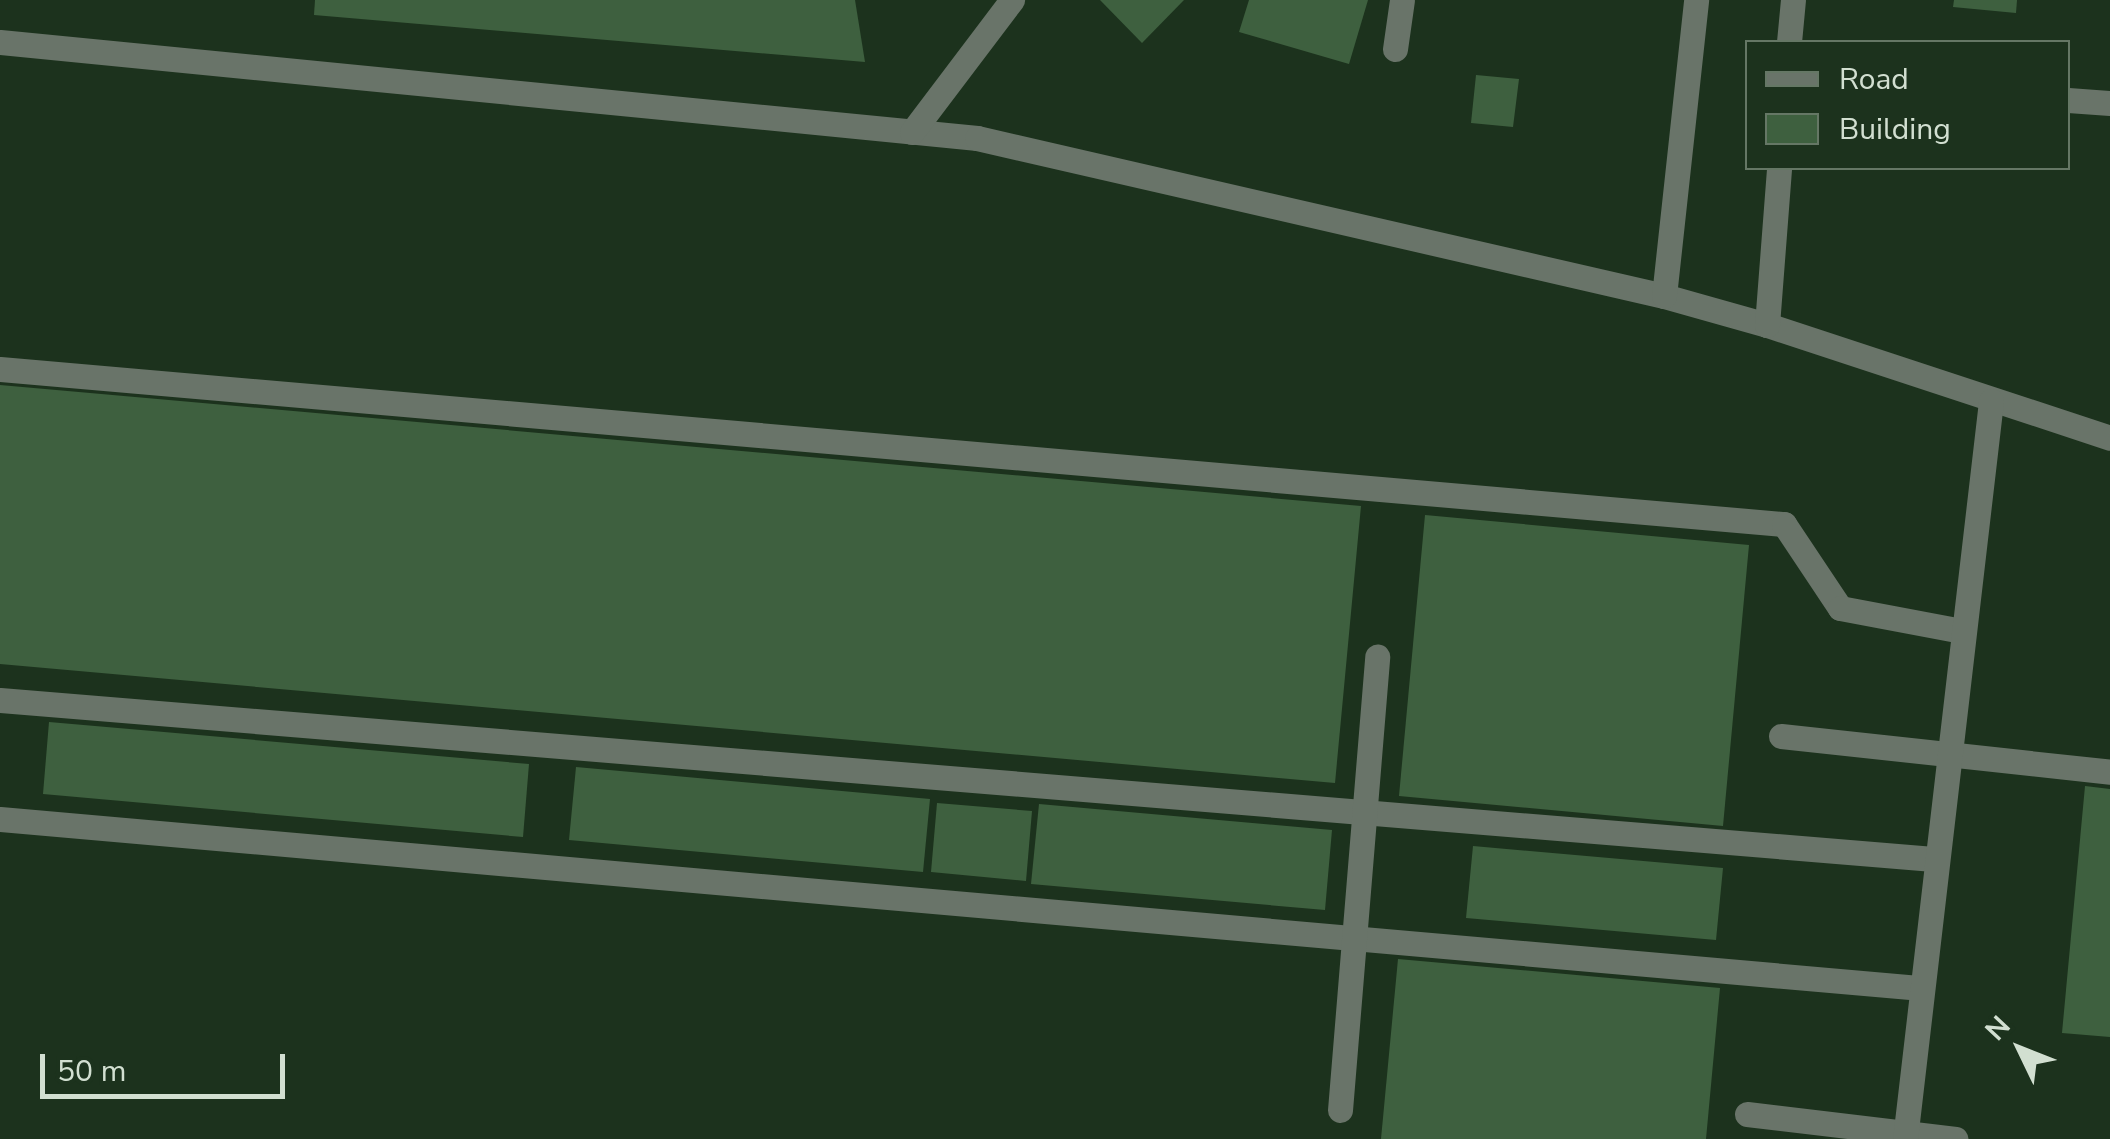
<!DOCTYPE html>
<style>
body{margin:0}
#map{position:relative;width:2110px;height:1139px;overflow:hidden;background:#1c321d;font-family:"Nunito Sans",sans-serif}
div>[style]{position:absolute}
.building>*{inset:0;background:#3e603f}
.minor>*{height:25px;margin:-12.5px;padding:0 12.5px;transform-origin:12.5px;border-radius:12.5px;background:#697469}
span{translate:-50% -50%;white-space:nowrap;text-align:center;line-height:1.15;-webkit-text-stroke:8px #1c321d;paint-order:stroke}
.legend{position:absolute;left:1745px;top:40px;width:325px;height:130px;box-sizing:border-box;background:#1c321d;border:2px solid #657765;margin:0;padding:12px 18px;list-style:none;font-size:30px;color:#d2dfd1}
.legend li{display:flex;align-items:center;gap:20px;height:50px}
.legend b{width:50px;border:2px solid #657765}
.north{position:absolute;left:1970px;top:999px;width:100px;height:100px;-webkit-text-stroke:8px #1c321d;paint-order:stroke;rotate:313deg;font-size:28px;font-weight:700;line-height:40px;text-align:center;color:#d2dfd1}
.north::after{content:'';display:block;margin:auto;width:35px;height:45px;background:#d2dfd1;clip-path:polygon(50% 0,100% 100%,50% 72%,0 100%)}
.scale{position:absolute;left:40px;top:1054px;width:245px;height:45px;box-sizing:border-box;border:5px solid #d2dfd1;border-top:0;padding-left:12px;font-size:30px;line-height:35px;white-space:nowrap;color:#d2dfd1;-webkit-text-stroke:8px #1c321d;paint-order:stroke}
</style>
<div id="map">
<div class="building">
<div style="clip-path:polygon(315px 0,855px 0,865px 62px,314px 15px)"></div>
<div style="clip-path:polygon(1100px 0,1184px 0,1142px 43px)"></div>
<div style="clip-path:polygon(1249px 0,1368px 0,1349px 64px,1239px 32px)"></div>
<div style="clip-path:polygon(1954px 0,2017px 0,2016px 13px,1953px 7px)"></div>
<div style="clip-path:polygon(1476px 75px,1519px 79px,1513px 127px,1471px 123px)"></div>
<div style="clip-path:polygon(0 385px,1361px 506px,1335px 783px,0 664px)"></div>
<div style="clip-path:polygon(1425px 515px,1749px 545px,1723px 826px,1399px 796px)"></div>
<div style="clip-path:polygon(49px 722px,529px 764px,523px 837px,43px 794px)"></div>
<div style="clip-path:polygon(576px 767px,930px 799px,923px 872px,569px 840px)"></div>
<div style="clip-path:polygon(2085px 786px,2110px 789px,2110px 1037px,2062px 1033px)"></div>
<div style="clip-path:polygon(937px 803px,1032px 811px,1026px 881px,931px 872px)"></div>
<div style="clip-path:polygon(1039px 804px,1332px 830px,1325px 910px,1031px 884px)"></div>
<div style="clip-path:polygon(1473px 846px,1723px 868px,1716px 940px,1466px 918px)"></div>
<div style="clip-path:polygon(1398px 959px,1720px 988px,1706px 1139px,1381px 1139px)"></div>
</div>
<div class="minor">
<div style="left:0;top:42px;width:982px;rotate:5.61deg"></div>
<div style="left:977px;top:138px;width:705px;rotate:12.95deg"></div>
<div style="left:1664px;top:296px;width:107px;rotate:15.7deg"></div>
<div style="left:1767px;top:325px;width:361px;rotate:18.2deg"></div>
<div style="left:1789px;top:42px;width:42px;rotate:-84.6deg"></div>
<div style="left:1395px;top:49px;width:49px;rotate:-81.9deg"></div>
<div style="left:2068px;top:100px;width:42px;rotate:4.1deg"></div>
<div style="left:912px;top:132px;width:166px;rotate:-52.9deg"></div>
<div style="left:1664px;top:296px;width:298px;rotate:-83.8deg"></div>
<div style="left:1767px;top:325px;width:157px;rotate:-85.6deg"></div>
<div style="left:0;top:369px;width:1791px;rotate:4.97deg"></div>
<div style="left:1784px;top:524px;width:101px;rotate:56.3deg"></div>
<div style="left:1840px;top:608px;width:124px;rotate:10.7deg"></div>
<div style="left:0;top:700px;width:1943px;rotate:4.7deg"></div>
<div style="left:1781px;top:736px;width:331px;rotate:6.2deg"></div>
<div style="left:0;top:819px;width:1929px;rotate:5.03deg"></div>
<div style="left:1340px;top:1110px;width:455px;rotate:-85.3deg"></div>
<div style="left:1747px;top:1114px;width:210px;rotate:6.8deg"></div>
<div style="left:1905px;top:1139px;width:743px;rotate:-83.35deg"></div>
</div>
<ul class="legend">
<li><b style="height:12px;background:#697469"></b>Road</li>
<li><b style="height:28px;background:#3e603f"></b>Building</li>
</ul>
<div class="north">N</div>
<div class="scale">50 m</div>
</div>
